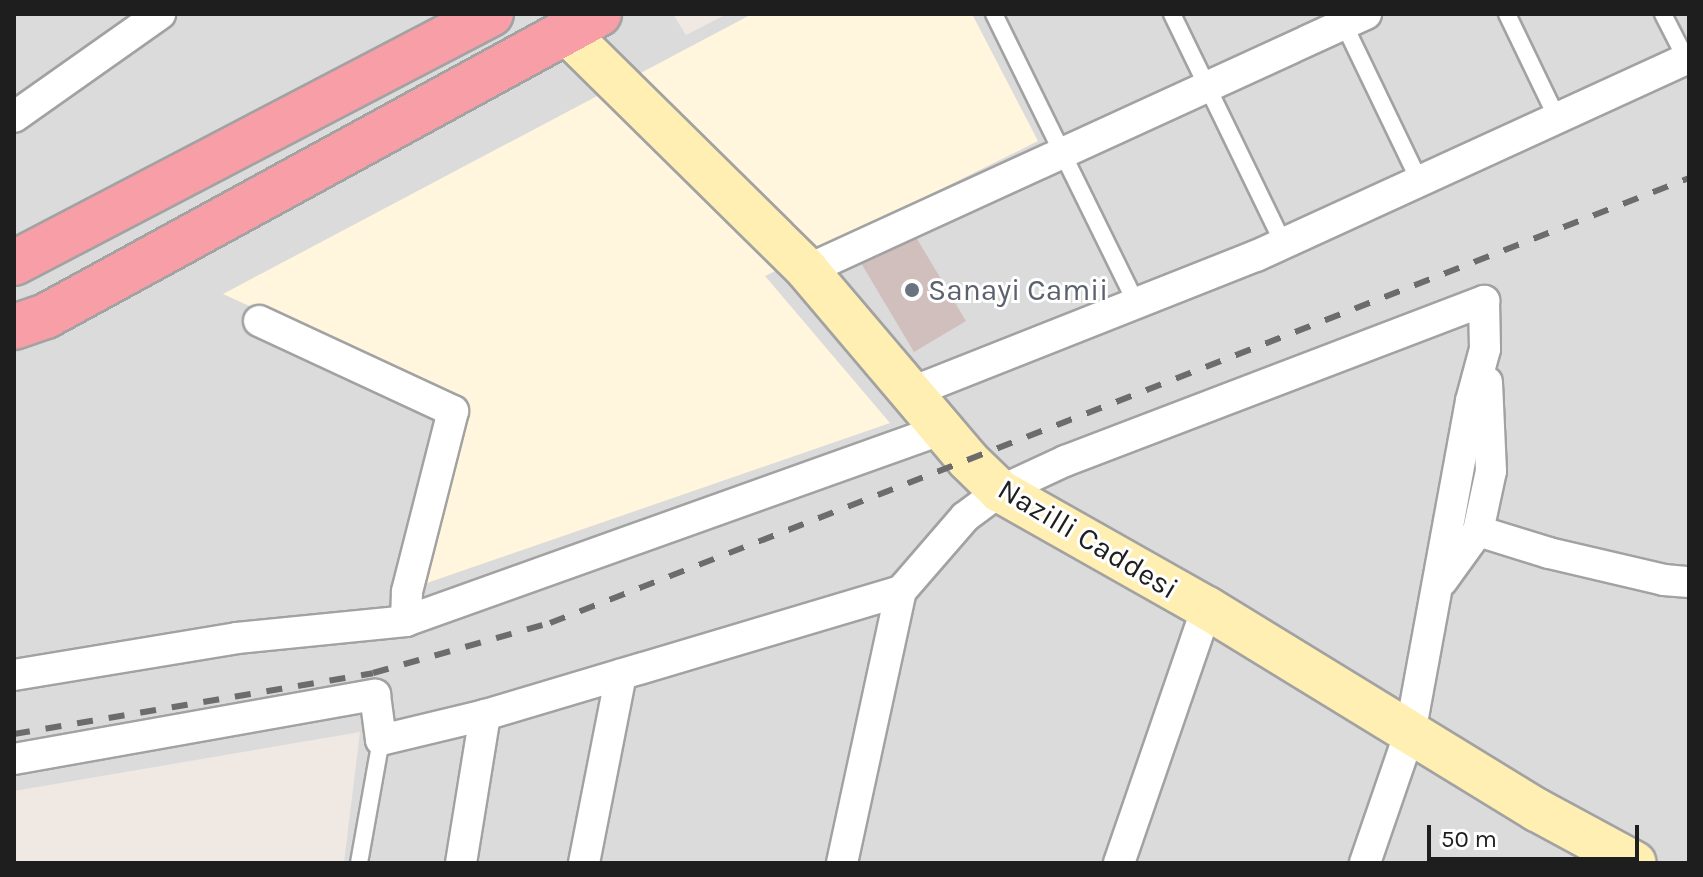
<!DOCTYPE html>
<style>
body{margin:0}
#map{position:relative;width:1703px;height:877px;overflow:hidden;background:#f0e8e3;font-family:Karla,sans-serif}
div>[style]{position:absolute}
.residential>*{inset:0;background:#dcdbdb}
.education>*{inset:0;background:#fff6dd}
.building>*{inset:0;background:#d0bfbc}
.roads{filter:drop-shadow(2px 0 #a2a2a2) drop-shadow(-2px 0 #a2a2a2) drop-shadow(0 2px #a2a2a2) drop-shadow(0 -2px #a2a2a2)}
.service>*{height:16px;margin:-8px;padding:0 8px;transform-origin:8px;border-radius:8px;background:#fff}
.minor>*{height:30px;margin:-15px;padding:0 15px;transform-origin:15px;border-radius:15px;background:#fff}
.secondary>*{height:42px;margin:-21px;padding:0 21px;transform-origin:21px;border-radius:21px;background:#ffefb2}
.trunk>*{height:44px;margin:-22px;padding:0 22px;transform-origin:22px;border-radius:22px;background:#f79ea6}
.rail>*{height:6px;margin-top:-3px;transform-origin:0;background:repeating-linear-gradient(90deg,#6c6c6c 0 16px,transparent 0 32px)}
.dots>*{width:22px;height:22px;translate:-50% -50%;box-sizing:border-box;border:4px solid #fff;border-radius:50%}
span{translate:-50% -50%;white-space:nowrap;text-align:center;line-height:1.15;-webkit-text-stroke:6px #fff;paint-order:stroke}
.worship-label{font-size:30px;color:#5b616d}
.left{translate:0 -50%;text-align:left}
.street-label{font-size:30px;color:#1e1e1e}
.frame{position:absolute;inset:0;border:16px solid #1e1e1e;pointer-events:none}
.scale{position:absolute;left:1427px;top:825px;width:212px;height:36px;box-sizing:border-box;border:4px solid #1e1e1e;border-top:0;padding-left:10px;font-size:24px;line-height:28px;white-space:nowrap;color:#1e1e1e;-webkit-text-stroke:6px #fff;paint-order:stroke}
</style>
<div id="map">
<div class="residential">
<div style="clip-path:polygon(14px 14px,673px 14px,686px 35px,727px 14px,1689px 14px,1689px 863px,344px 863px,360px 732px,14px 791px)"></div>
</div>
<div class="education">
<div style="clip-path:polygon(752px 14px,972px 14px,1038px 141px,765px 276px,890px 423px,424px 584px,461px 403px,223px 294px)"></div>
</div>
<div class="building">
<div style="clip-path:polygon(910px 227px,966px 321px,914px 352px,858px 258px)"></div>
</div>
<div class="roads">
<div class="service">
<div style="left:994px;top:14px;width:322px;rotate:63.8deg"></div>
<div style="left:1172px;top:14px;width:254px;rotate:64.1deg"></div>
<div style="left:1507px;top:14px;width:118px;rotate:64.3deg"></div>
<div style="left:1663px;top:14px;width:51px;rotate:62.9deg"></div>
<div style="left:1341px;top:18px;width:182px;rotate:64.3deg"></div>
<div style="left:359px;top:863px;width:125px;rotate:-79.9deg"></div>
</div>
<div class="minor">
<div style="left:14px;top:117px;width:179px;rotate:-35.2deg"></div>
<div style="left:807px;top:270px;width:615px;rotate:-24.61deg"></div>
<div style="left:259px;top:321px;width:214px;rotate:24.9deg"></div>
<div style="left:453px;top:411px;width:187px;rotate:104.3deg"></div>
<div style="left:407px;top:592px;width:29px;rotate:92deg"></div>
<div style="left:912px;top:392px;width:370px;rotate:-21.6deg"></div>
<div style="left:1256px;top:256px;width:476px;rotate:-24.6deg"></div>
<div style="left:1478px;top:531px;width:74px;rotate:17.2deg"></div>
<div style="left:1549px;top:553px;width:118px;rotate:13.2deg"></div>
<div style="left:1664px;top:580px;width:25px;rotate:5deg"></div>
<div style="left:1442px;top:581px;width:62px;rotate:-54.2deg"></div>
<div style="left:1478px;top:531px;width:61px;rotate:-77.8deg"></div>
<div style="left:1491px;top:471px;width:89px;rotate:-92.6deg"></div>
<div style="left:14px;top:675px;width:226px;rotate:-9.4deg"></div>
<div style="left:237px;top:638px;width:170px;rotate:-5.7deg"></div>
<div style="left:406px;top:621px;width:570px;rotate:-19.67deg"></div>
<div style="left:14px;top:759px;width:367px;rotate:-10.1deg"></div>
<div style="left:375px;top:695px;width:45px;rotate:82.4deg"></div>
<div style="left:381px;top:740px;width:107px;rotate:-13.5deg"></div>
<div style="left:485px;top:715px;width:434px;rotate:-16.6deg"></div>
<div style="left:901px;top:591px;width:98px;rotate:-49.1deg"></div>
<div style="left:965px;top:517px;width:44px;rotate:-36.6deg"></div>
<div style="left:1000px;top:491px;width:72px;rotate:-24.8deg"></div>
<div style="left:1065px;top:461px;width:449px;rotate:-20.9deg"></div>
<div style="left:1484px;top:301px;width:48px;rotate:88.8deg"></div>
<div style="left:1485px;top:349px;width:54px;rotate:105.1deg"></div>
<div style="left:1471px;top:401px;width:337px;rotate:100.4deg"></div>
<div style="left:1410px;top:732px;width:139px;rotate:109deg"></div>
<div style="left:461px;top:863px;width:150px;rotate:-80.8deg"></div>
<div style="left:584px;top:863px;width:192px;rotate:-78.9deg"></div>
<div style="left:842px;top:863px;width:278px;rotate:-77.8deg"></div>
<div style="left:1119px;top:863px;width:270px;rotate:-71deg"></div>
</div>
<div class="secondary">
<div style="left:566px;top:32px;width:339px;rotate:44.6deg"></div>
<div style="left:807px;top:270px;width:249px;rotate:49.7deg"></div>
<div style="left:968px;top:460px;width:45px;rotate:44.1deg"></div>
<div style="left:1000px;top:491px;width:238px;rotate:29.5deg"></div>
<div style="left:1207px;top:608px;width:387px;rotate:31.5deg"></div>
<div style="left:1537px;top:810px;width:111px;rotate:28.4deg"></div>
</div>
<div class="trunk">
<div style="left:14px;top:263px;width:538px;rotate:-27.57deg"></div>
<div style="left:14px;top:327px;width:34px;rotate:-19deg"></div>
<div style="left:46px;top:316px;width:630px;rotate:-28.64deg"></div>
</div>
</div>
<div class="rail">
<div style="left:14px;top:734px;width:364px;rotate:-9.6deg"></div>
<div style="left:373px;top:673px;width:184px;rotate:-15.8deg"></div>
<div style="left:550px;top:623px;width:1223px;rotate:-21.34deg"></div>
</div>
<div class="dots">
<div style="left:912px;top:290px;background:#6b7280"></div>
</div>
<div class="worship-label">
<span class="left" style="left:928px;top:290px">Sanayi Camii</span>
</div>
<div class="street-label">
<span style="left:1088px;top:539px;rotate:31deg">Nazilli Caddesi</span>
</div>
<div class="frame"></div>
<div class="scale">50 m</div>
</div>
